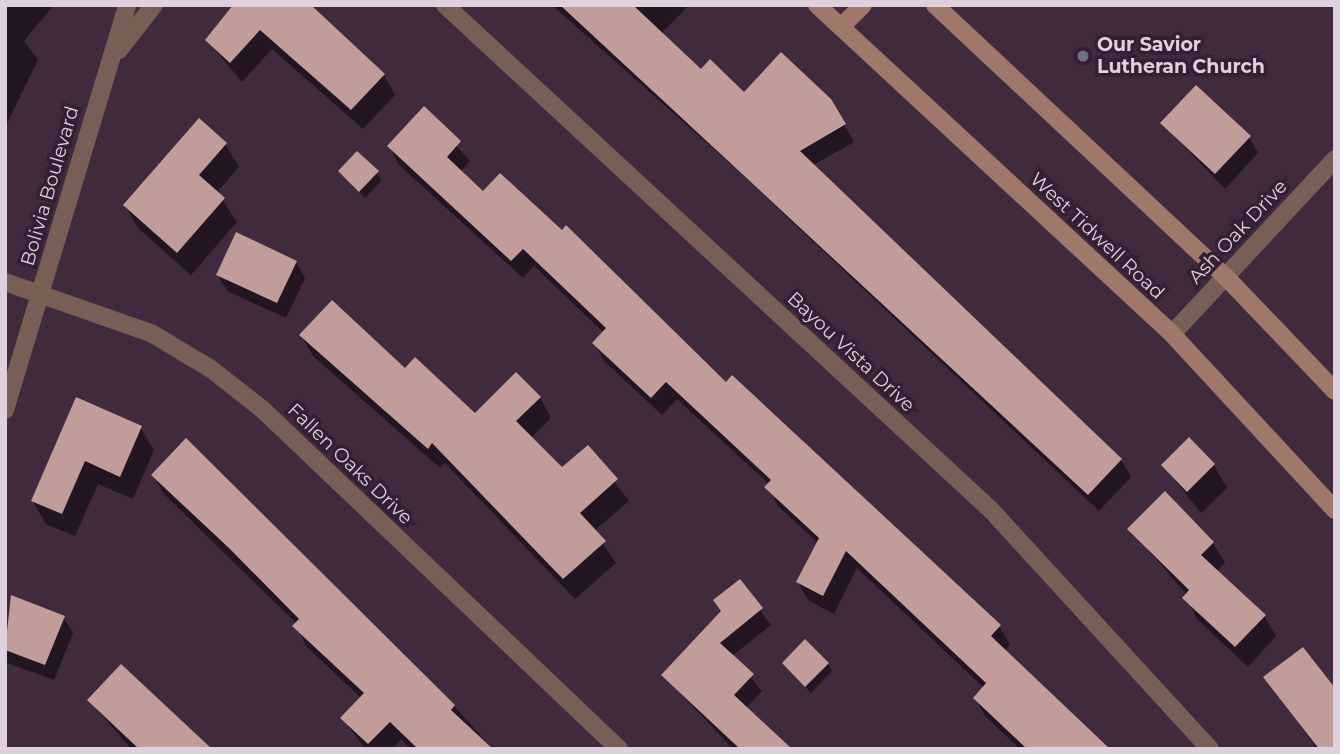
<!DOCTYPE html>
<style>
body{margin:0}
#map{position:relative;width:1340px;height:754px;overflow:hidden;background:#3f2a3e;font-family:Montserrat,sans-serif}
div>[style]{position:absolute}
.shadow>*{inset:0;background:#0007}
.building>*{inset:0;background:#c29c99}
.minor>*{height:18px;margin:-9px;padding:0 9px;transform-origin:9px;border-radius:9px;background:#785f56}
.tertiary>*{height:18px;margin:-9px;padding:0 9px;transform-origin:9px;border-radius:9px;background:#785f56}
.secondary>*{height:18px;margin:-9px;padding:0 9px;transform-origin:9px;border-radius:9px;background:#9f7869}
.dots>*{width:19px;height:19px;translate:-50% -50%;box-sizing:border-box;border:4px solid #342034;border-radius:50%}
span{translate:-50% -50%;white-space:nowrap;text-align:center;line-height:1.15;-webkit-text-stroke:7px #342034;paint-order:stroke}
.poi-label{font-size:19px;color:#ded1de;font-weight:700}
.left{translate:0 -50%;text-align:left}
.street-label{font-size:19px;color:#ded1de}
.frame{position:absolute;inset:0;border:7px solid #ded1de;pointer-events:none}
</style>
<div id="map">
<div class="shadow">
<div style="clip-path:polygon(5px 5px,54px 5px,24px 41px,38px 60px,5px 127px)"></div>
<div style="clip-path:polygon(240px 5px,311px 5px,384px 75px,395px 95px,363px 129px,272px 49px,242px 82px,207px 40px)"></div>
<div style="clip-path:polygon(552px 5px,689px 5px,661px 34px,701px 71px,745px 94px,830px 100px,854px 142px,813px 165px,1121px 460px,1131px 477px,1099px 511px,735px 168px)"></div>
<div style="clip-path:polygon(424px 109px,470px 161px,460px 172px,726px 384px,999px 626px,1010px 645px,1004px 651px,1108px 749px,1020px 749px,985px 716px,975px 698px,984px 688px,857px 568px,834px 614px,808px 600px,798px 582px,818px 543px,777px 505px,769px 484px,677px 399px,662px 415px,605px 362px,594px 343px,604px 333px,534px 266px,523px 278px,399px 165px,389px 146px)"></div>
<div style="clip-path:polygon(1162px 123px,1249px 137px,1258px 153px,1225px 189px)"></div>
<div style="clip-path:polygon(225px 144px,239px 167px,217px 192px,237px 222px,191px 275px,138px 228px,125px 205px)"></div>
<div style="clip-path:polygon(357px 153px,382px 180px,365px 198px,340px 171px)"></div>
<div style="clip-path:polygon(296px 262px,305px 278px,286px 318px,227px 291px,218px 275px)"></div>
<div style="clip-path:polygon(301px 335px,405px 371px,475px 415px,540px 398px,551px 418px,531px 438px,562px 469px,588px 447px,629px 501px,594px 531px,616px 563px,575px 599px,445px 463px,440px 468px,313px 356px)"></div>
<div style="clip-path:polygon(76px 399px,140px 427px,154px 450px,133px 499px,98px 484px,75px 536px,46px 524px,33px 501px)"></div>
<div style="clip-path:polygon(1163px 465px,1214px 465px,1227px 488px,1201px 513px)"></div>
<div style="clip-path:polygon(153px 475px,454px 706px,493px 749px,411px 749px,401px 739px,393px 749px,366px 749px,342px 718px,361px 698px,306px 646px,297px 624px,164px 494px)"></div>
<div style="clip-path:polygon(1130px 529px,1213px 543px,1225px 563px,1217px 571px,1264px 616px,1276px 636px,1248px 667px,1196px 618px,1187px 595px)"></div>
<div style="clip-path:polygon(739px 582px,771px 625px,732px 656px,762px 691px,746px 708px,789px 749px,733px 749px,663px 675px,721px 613px)"></div>
<div style="clip-path:polygon(12px 597px,63px 617px,73px 633px,54px 680px,5px 662px)"></div>
<div style="clip-path:polygon(784px 663px,828px 664px,832px 671px,811px 693px)"></div>
<div style="clip-path:polygon(1266px 678px,1335px 749px,1317px 749px)"></div>
<div style="clip-path:polygon(89px 700px,208px 749px,131px 749px)"></div>
</div>
<div class="building">
<div style="clip-path:polygon(233px 5px,311px 5px,385px 74px,351px 110px,260px 30px,230px 63px,205px 40px)"></div>
<div style="clip-path:polygon(560px 5px,633px 5px,701px 69px,710px 59px,744px 92px,781px 52px,831px 99px,846px 124px,800px 151px,1122px 459px,1088px 495px)"></div>
<div style="clip-path:polygon(1196px 85px,1251px 136px,1215px 174px,1160px 123px)"></div>
<div style="clip-path:polygon(424px 106px,461px 141px,447px 157px,483px 191px,500px 173px,562px 230px,566px 225px,726px 382px,732px 375px,1001px 625px,991px 636px,1110px 749px,1027px 749px,973px 698px,986px 683px,846px 551px,823px 596px,796px 582px,819px 538px,764px 487px,771px 480px,666px 382px,651px 398px,592px 343px,606px 328px,523px 249px,511px 261px,387px 146px)"></div>
<div style="clip-path:polygon(199px 118px,227px 143px,199px 175px,225px 198px,177px 253px,123px 205px)"></div>
<div style="clip-path:polygon(357px 151px,379px 171px,359px 192px,338px 171px)"></div>
<div style="clip-path:polygon(236px 232px,297px 261px,277px 303px,216px 275px)"></div>
<div style="clip-path:polygon(332px 300px,405px 368px,415px 357px,475px 413px,516px 372px,541px 397px,516px 421px,562px 467px,588px 445px,618px 479px,580px 513px,606px 541px,563px 579px,432px 443px,428px 449px,299px 335px)"></div>
<div style="clip-path:polygon(76px 397px,142px 426px,120px 477px,85px 461px,62px 514px,31px 501px)"></div>
<div style="clip-path:polygon(1189px 437px,1215px 464px,1187px 492px,1161px 465px)"></div>
<div style="clip-path:polygon(186px 438px,455px 705px,451px 710px,493px 749px,418px 749px,390px 722px,368px 744px,340px 718px,364px 693px,292px 626px,299px 619px,230px 549px,151px 475px)"></div>
<div style="clip-path:polygon(1165px 491px,1214px 542px,1201px 555px,1266px 615px,1235px 647px,1182px 598px,1189px 590px,1127px 529px)"></div>
<div style="clip-path:polygon(740px 579px,763px 608px,720px 643px,754px 674px,734px 695px,792px 749px,740px 749px,661px 675px,721px 611px,713px 600px)"></div>
<div style="clip-path:polygon(11px 595px,65px 616px,45px 665px,5px 650px)"></div>
<div style="clip-path:polygon(805px 639px,829px 663px,805px 687px,782px 663px)"></div>
<div style="clip-path:polygon(1303px 647px,1335px 688px,1335px 749px,1319px 749px,1263px 677px)"></div>
<div style="clip-path:polygon(121px 664px,212px 749px,139px 749px,87px 700px)"></div>
</div>
<div class="minor">
<div style="left:445px;top:5px;width:744px;rotate:42.77deg"></div>
<div style="left:991px;top:510px;width:324px;rotate:47.5deg"></div>
<div style="left:5px;top:282px;width:155px;rotate:19.3deg"></div>
<div style="left:151px;top:333px;width:70px;rotate:31deg"></div>
<div style="left:211px;top:369px;width:65px;rotate:38.1deg"></div>
<div style="left:262px;top:409px;width:493px;rotate:43.6deg"></div>
<div style="left:1172px;top:334px;width:239px;rotate:-47deg"></div>
</div>
<div class="tertiary">
<div style="left:119px;top:50px;width:57px;rotate:-52.1deg"></div>
<div style="left:5px;top:410px;width:423px;rotate:-73.2deg"></div>
</div>
<div class="secondary">
<div style="left:817px;top:5px;width:484px;rotate:42.8deg"></div>
<div style="left:1172px;top:334px;width:240px;rotate:47.2deg"></div>
<div style="left:935px;top:5px;width:397px;rotate:43.1deg"></div>
<div style="left:1225px;top:276px;width:159px;rotate:46.3deg"></div>
<div style="left:841px;top:27px;width:31px;rotate:-45deg"></div>
</div>
<div class="dots">
<div style="left:1083px;top:56px;background:#6b7280"></div>
</div>
<div class="poi-label">
<span class="left" style="left:1097px;top:56px">Our Savior<br>Lutheran Church</span>
</div>
<div class="street-label">
<span style="left:50px;top:186px;rotate:-74deg">Bolivia Boulevard</span>
<span style="left:1238px;top:232px;rotate:-47deg">Ash Oak Drive</span>
<span style="left:1097px;top:236px;rotate:43deg">West Tidwell Road</span>
<span style="left:851px;top:352px;rotate:43deg">Bayou Vista Drive</span>
<span style="left:350px;top:464px;rotate:44deg">Fallen Oaks Drive</span>
</div>
<div class="frame"></div>
</div>
